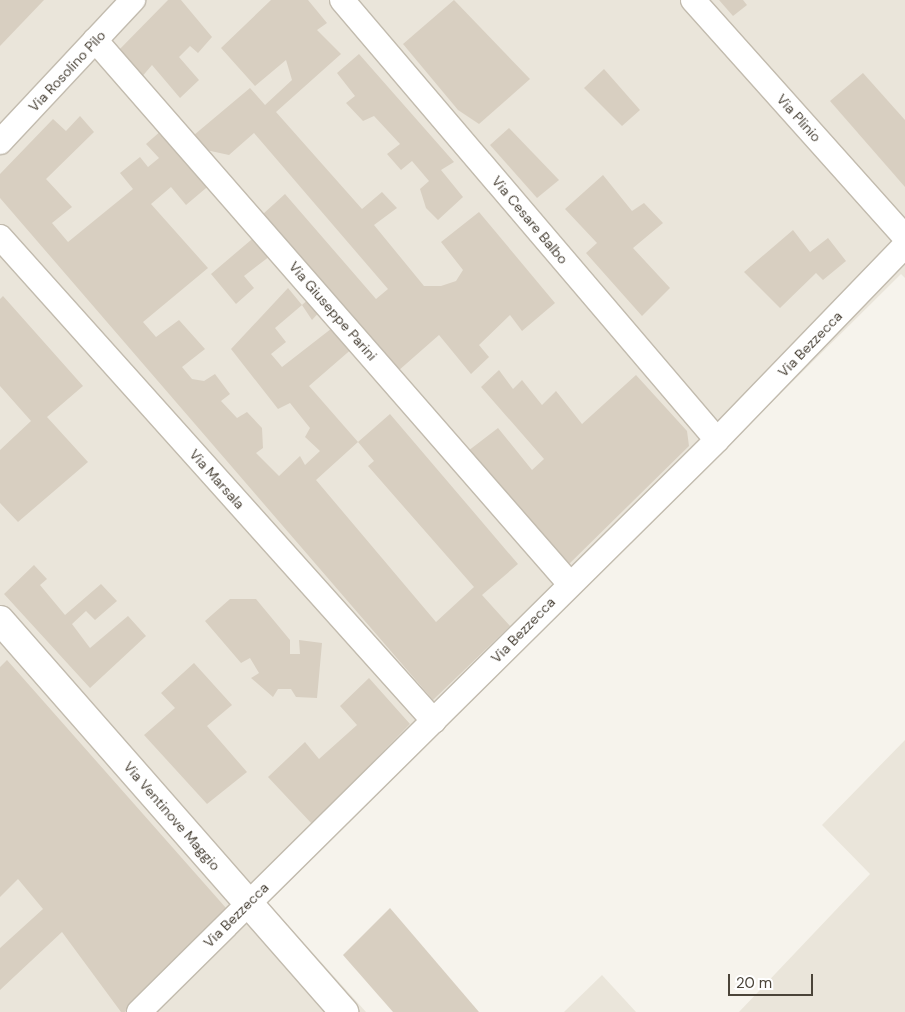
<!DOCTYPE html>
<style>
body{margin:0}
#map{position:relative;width:905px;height:1012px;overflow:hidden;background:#f6f3ec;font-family:"DM Sans",sans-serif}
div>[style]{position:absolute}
.residential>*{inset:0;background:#eae5da}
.building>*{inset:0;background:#d8cfc1}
.roads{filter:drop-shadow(1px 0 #c2bbae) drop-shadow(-1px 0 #c2bbae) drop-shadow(0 1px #c2bbae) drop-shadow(0 -1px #c2bbae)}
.minor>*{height:24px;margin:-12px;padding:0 12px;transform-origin:12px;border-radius:12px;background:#fff}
.tertiary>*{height:28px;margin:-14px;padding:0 14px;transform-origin:14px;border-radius:14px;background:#fff}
span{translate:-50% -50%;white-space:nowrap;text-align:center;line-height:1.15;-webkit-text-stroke:5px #fff;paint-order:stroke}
.street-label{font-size:14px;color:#4b4439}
.scale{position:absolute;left:728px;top:974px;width:85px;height:22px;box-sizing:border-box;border:2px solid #4b4439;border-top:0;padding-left:6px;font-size:15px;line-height:18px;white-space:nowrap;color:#4b4439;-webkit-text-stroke:4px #fff;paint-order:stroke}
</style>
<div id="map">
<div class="residential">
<div style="clip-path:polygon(0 0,905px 0,905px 278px,901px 274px,268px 903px,366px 1012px,0 1012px)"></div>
<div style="clip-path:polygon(905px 740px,905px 1012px,739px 1012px,870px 874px,822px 825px)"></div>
<div style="clip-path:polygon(602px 975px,636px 1012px,564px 1012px)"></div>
</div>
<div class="building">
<div style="clip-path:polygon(0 0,44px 0,0 46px)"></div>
<div style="clip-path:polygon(168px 0,181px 0,212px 37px,198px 53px,190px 46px,179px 57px,199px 80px,180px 98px,152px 65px,140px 79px,115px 54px)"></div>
<div style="clip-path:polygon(271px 0,308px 0,327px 23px,317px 30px,341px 54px,276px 112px,362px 209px,382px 192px,397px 208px,374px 225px,424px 286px,441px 286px,456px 281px,463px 270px,441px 242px,479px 212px,555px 303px,522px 331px,510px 315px,479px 345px,489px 357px,471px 374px,439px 335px,398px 371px,263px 214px,285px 194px,376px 299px,388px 289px,254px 133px,229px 155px,206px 150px,194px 135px,250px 88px,265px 105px,292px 80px,286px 60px,255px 86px,221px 48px)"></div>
<div style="clip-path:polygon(454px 0,530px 79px,479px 124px,458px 110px,403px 44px)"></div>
<div style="clip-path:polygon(719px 0,743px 0,747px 5px,733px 16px)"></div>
<div style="clip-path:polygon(359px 54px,454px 162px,441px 170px,463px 197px,438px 220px,426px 208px,420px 189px,429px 181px,412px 161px,401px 170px,387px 154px,400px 144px,374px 116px,363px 121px,346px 103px,355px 96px,337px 73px)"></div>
<div style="clip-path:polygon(604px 69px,640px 110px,622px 126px,584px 88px)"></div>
<div style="clip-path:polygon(863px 73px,905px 120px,905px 187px,830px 101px)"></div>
<div style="clip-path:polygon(80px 116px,94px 132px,46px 179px,72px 207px,52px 223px,68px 242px,133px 189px,120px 173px,140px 157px,148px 167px,159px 158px,146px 144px,162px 130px,212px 183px,186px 205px,171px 187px,151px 204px,208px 268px,143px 322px,156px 337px,179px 320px,205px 349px,182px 367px,192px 379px,204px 381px,215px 374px,230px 394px,221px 401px,237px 418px,247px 412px,262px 428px,263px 448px,256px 453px,279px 476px,300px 456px,305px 465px,320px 451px,305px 437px,310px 428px,290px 403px,278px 409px,231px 349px,288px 288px,302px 305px,275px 328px,286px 342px,271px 354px,282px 367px,336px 325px,354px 347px,309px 386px,358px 442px,316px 480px,436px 622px,474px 587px,368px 466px,374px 461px,358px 442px,390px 414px,518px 564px,482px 595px,510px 626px,433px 700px,0 198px,0 174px,53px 119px,66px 131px)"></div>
<div style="clip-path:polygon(509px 128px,559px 180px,537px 198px,490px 145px)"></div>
<div style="clip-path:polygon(603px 175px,632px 211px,644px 203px,663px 223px,633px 248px,670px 288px,642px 316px,586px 253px,597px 243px,565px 209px)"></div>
<div style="clip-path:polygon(793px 230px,810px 252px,828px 238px,846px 261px,823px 280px,816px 273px,780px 308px,744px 272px)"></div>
<div style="clip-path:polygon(258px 234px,274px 253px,244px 276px,254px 288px,236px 304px,211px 274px)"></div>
<div style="clip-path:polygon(3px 296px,83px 386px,47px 417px,88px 462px,18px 522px,0 503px,0 450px,31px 421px,0 386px,0 299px)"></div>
<div style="clip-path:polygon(311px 297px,322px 309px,312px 320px,302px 305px)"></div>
<div style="clip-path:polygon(499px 370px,513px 389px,522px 380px,542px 405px,556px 391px,582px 424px,636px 375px,687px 431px,689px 446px,567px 566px,468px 451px,498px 428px,532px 470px,544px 459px,481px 387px)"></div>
<div style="clip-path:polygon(34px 565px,47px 579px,40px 585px,65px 615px,101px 584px,117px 601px,95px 620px,86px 611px,72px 624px,90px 648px,128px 616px,146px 636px,90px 688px,4px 594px)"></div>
<div style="clip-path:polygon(230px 599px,256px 599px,290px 640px,290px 654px,300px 654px,299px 640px,322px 643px,317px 698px,296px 697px,291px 689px,278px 689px,273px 697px,251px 678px,259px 673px,250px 658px,241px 663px,205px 621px)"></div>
<div style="clip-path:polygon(7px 660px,226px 908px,125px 1012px,121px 1012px,62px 932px,0 990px,0 948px,43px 909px,18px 879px,0 897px,0 667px)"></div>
<div style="clip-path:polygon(194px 663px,232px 705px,207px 726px,247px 772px,207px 804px,144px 735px,175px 708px,161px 693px)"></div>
<div style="clip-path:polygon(369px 678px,410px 724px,312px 824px,268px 777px,305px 742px,319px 759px,357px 725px,340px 706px)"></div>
<div style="clip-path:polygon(390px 908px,479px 1012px,393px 1012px,343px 955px)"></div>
</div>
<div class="roads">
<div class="minor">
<div style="left:342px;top:0;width:578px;rotate:49.56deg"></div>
<div style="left:693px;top:0;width:318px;rotate:48.2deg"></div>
<div style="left:95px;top:40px;width:721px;rotate:48.88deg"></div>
<div style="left:0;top:142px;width:195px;rotate:-46.9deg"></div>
<div style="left:0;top:237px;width:650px;rotate:48.12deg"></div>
<div style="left:139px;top:1012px;width:813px;rotate:-44.7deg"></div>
<div style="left:717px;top:440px;width:271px;rotate:-46deg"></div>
</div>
<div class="tertiary">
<div style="left:0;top:620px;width:522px;rotate:48.73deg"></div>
</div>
</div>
<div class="street-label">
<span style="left:67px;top:71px;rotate:-47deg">Via Rosolino Pilo</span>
<span style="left:799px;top:118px;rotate:48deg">Via Plinio</span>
<span style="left:530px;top:220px;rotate:50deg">Via Cesare Balbo</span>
<span style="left:333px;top:311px;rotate:49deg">Via Giuseppe Parini</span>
<span style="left:810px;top:344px;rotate:-46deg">Via Bezzecca</span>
<span style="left:217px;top:479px;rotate:48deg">Via Marsala</span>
<span style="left:523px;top:630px;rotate:-46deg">Via Bezzecca</span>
<span style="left:172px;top:816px;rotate:49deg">Via Ventinove Maggio</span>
<span style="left:236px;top:915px;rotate:-45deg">Via Bezzecca</span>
</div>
<div class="scale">20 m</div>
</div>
